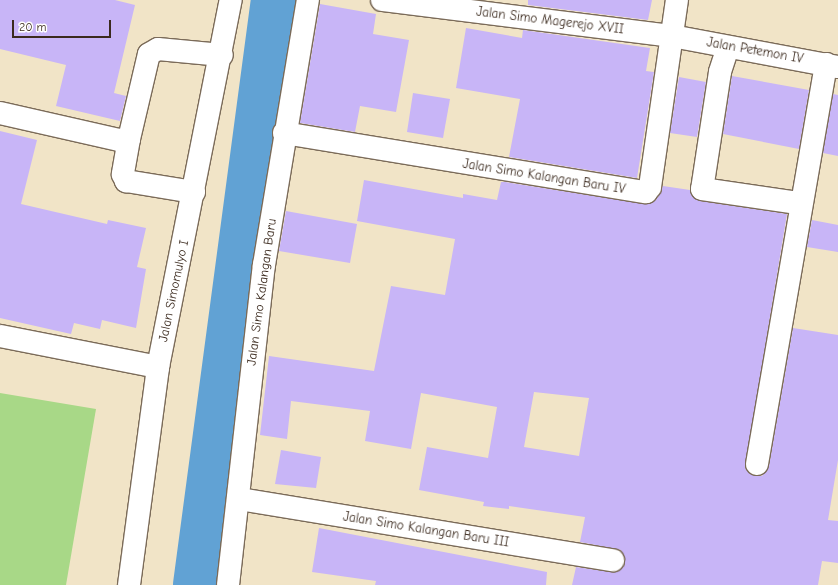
<!DOCTYPE html>
<style>
body{margin:0}
#map{position:relative;width:838px;height:585px;overflow:hidden;background:#f1e4c7;font-family:"Comic Neue",sans-serif}
div>[style]{position:absolute}
.green>*{inset:0;background:#a8d887}
.river>*{height:60px;margin:-30px;padding:0 30px;transform-origin:30px;border-radius:30px;background:#61a2d4}
.building>*{inset:0;background:#c8b5f7}
.roads{filter:drop-shadow(1px 0 #7b6b59) drop-shadow(-1px 0 #7b6b59) drop-shadow(0 1px #7b6b59) drop-shadow(0 -1px #7b6b59)}
.minor>*{height:22px;margin:-11px;padding:0 11px;transform-origin:11px;border-radius:11px;background:#fff}
span{translate:-50% -50%;white-space:nowrap;text-align:center;line-height:1.15;-webkit-text-stroke:3.5px #fff;paint-order:stroke}
.street-label{font-size:13px;color:#3b2a1e}
.scale{position:absolute;left:12px;top:20px;width:99px;height:18px;box-sizing:border-box;border:2px solid #3b2a1e;border-top:0;padding-left:5px;font-size:12px;line-height:14px;white-space:nowrap;color:#3b2a1e;-webkit-text-stroke:3px #fff;paint-order:stroke}
</style>
<div id="map">
<div class="green">
<div style="clip-path:polygon(0 393px,96px 409px,66px 585px,0 585px)"></div>
</div>
<div class="river">
<div style="left:203px;top:585px;width:590px;rotate:-82.41deg"></div>
</div>
<div class="building">
<div style="clip-path:polygon(0 0,115px 0,135px 5px,114px 93px,126px 96px,120px 121px,56px 106px,66px 65px,0 49px)"></div>
<div style="clip-path:polygon(528px 0,652px 0,648px 20px,528px 5px)"></div>
<div style="clip-path:polygon(320px 4px,376px 14px,373px 34px,409px 40px,396px 112px,360px 106px,355px 132px,300px 123px)"></div>
<div style="clip-path:polygon(466px 28px,522px 38px,523px 30px,650px 48px,646px 71px,654px 72px,637px 178px,509px 157px,520px 99px,456px 88px)"></div>
<div style="clip-path:polygon(732px 76px,809px 90px,799px 149px,723px 134px)"></div>
<div style="clip-path:polygon(679px 77px,706px 82px,697px 137px,670px 133px)"></div>
<div style="clip-path:polygon(413px 93px,450px 99px,443px 138px,407px 132px)"></div>
<div style="clip-path:polygon(833px 94px,838px 95px,838px 156px,823px 153px)"></div>
<div style="clip-path:polygon(0 131px,37px 140px,21px 204px,107px 224px,108px 220px,146px 228px,137px 267px,146px 269px,136px 328px,102px 320px,100px 329px,74px 323px,71px 334px,0 318px)"></div>
<div style="clip-path:polygon(evenodd,364px 180px,463px 198px,463px 194px,497px 200px,501px 182px,505px 182px,644px 204px,656px 200px,663px 186px,690px 190px,700px 201px,787px 214px,745px 468px,755px 476px,762px 476px,769px 466px,793px 328px,838px 335px,838px 460px,828px 520px,838px 521px,838px 563px,822px 561px,818px 585px,572px 585px,576px 567px,611px 572px,622px 568px,625px 562px,621px 550px,580px 542px,585px 517px,509px 506px,509px 509px,483px 506px,484px 502px,419px 490px,427px 447px,488px 458px,497px 407px,421px 393px,411px 449px,365px 441px,370px 411px,291px 401px,287px 439px,260px 435px,269px 356px,374px 371px,391px 286px,445px 295px,455px 239px,357px 221px,364px 180px,534px 392px,589px 398px,579px 456px,524px 447px,534px 392px)"></div>
<div style="clip-path:polygon(286px 211px,357px 224px,350px 263px,279px 251px)"></div>
<div style="clip-path:polygon(812px 220px,838px 225px,838px 252px,807px 247px)"></div>
<div style="clip-path:polygon(281px 450px,321px 457px,316px 488px,275px 484px)"></div>
<div style="clip-path:polygon(319px 528px,547px 572px,546px 585px,375px 585px,376px 581px,312px 572px)"></div>
</div>
<div class="roads">
<div class="minor">
<div style="left:382px;top:0;width:292px;rotate:7.1deg"></div>
<div style="left:672px;top:36px;width:169px;rotate:10.6deg"></div>
<div style="left:728px;top:47px;width:26px;rotate:108deg"></div>
<div style="left:720px;top:72px;width:118px;rotate:98.7deg"></div>
<div style="left:702px;top:189px;width:90px;rotate:8.3deg"></div>
<div style="left:0;top:113px;width:122px;rotate:12.8deg"></div>
<div style="left:119px;top:140px;width:10px;rotate:-6deg"></div>
<div style="left:129px;top:139px;width:87px;rotate:-76.8deg"></div>
<div style="left:149px;top:54px;width:10px;rotate:-29deg"></div>
<div style="left:158px;top:49px;width:64px;rotate:5.4deg"></div>
<div style="left:284px;top:133px;width:367px;rotate:9.3deg"></div>
<div style="left:646px;top:192px;width:6px;rotate:-51deg"></div>
<div style="left:650px;top:187px;width:189px;rotate:-81.8deg"></div>
<div style="left:129px;top:139px;width:36px;rotate:100deg"></div>
<div style="left:123px;top:174px;width:8px;rotate:67deg"></div>
<div style="left:126px;top:181px;width:69px;rotate:9.2deg"></div>
<div style="left:0;top:336px;width:161px;rotate:11.1deg"></div>
<div style="left:757px;top:464px;width:406px;rotate:-80.2deg"></div>
<div style="left:239px;top:499px;width:379px;rotate:9.3deg"></div>
<div style="left:129px;top:585px;width:220px;rotate:-82.4deg"></div>
<div style="left:158px;top:367px;width:374px;rotate:-78.8deg"></div>
<div style="left:228px;top:585px;width:322px;rotate:-83.6deg"></div>
<div style="left:264px;top:265px;width:269px;rotate:-80.6deg"></div>
</div>
</div>
<div class="street-label">
<span style="left:550px;top:21px;rotate:7deg">Jalan Simo Magerejo XVII</span>
<span style="left:755px;top:51px;rotate:10deg">Jalan Petemon IV</span>
<span style="left:544px;top:177px;rotate:9deg">Jalan Simo Kalangan Baru IV</span>
<span style="left:174px;top:291px;rotate:-78deg">Jalan Simomulyo I</span>
<span style="left:262px;top:292px;rotate:-82deg">Jalan Simo Kalangan Baru</span>
<span style="left:426px;top:530px;rotate:9deg">Jalan Simo Kalangan Baru III</span>
</div>
<div class="scale">20 m</div>
</div>
